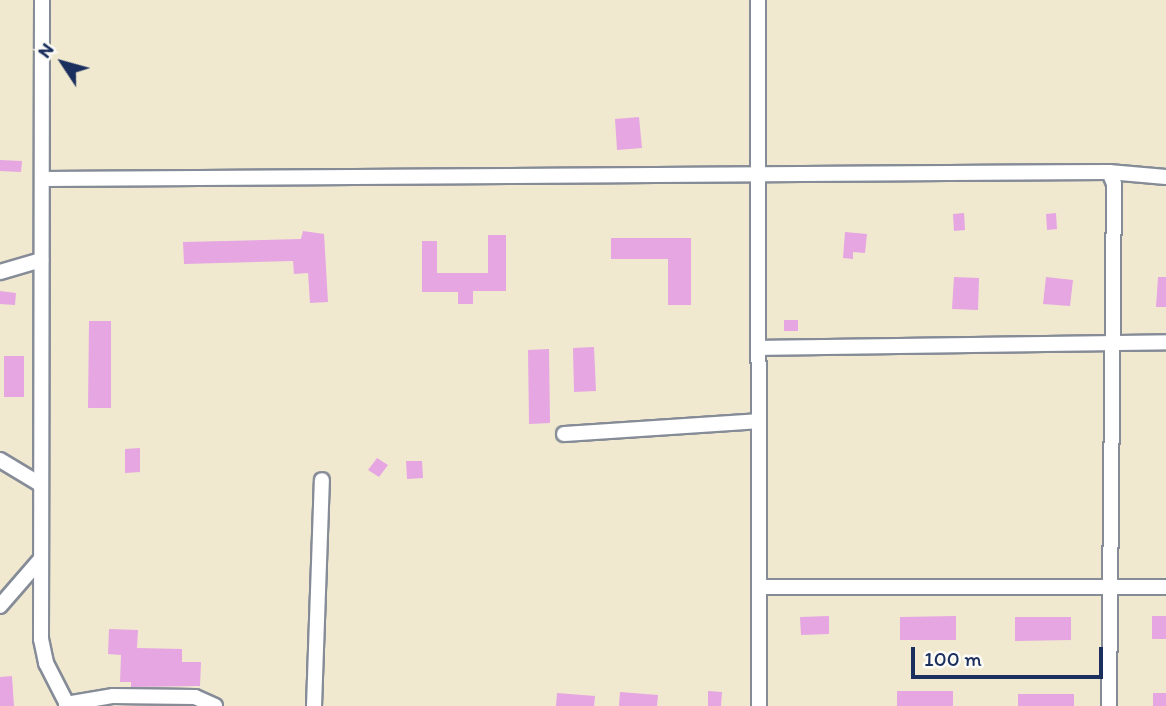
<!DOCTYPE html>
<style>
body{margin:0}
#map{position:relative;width:1166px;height:706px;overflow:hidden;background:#f0e9d0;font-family:Itim,sans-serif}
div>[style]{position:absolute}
.building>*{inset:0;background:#e5a6e2}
.roads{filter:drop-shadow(2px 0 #868c97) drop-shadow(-2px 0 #868c97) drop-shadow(0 2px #868c97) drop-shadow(0 -2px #868c97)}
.minor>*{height:14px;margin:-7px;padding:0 7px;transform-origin:7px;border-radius:7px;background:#fff}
span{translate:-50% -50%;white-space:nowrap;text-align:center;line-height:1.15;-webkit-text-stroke:6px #fdfcf7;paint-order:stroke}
.north{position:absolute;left:28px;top:28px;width:70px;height:70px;-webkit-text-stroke:5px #fdfcf7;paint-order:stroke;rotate:306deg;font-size:19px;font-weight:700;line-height:28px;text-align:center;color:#1b2f5e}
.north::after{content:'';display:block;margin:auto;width:24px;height:32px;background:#1b2f5e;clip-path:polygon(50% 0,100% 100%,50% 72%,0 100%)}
.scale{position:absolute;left:911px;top:647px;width:192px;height:32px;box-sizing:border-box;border:4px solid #1b2f5e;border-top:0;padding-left:9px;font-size:21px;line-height:24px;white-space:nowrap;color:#1b2f5e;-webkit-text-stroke:5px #fdfcf7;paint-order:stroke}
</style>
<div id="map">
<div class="building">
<div style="clip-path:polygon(639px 117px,642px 148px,617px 150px,615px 119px)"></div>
<div style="clip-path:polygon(0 160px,22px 161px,21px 172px,0 171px)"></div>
<div style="clip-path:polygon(964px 213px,965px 230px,954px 231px,953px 214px)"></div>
<div style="clip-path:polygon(1056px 213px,1057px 229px,1047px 230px,1046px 214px)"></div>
<div style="clip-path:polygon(303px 231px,324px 234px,328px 302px,310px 303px,308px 273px,294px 274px,293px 261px,184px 264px,183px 242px,301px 239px)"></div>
<div style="clip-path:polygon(845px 232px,867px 234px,865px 253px,853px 252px,853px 259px,843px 258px)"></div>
<div style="clip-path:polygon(488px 235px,506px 235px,506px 291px,473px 291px,473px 304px,458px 304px,458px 292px,422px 292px,422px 241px,437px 241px,437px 273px,488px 273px)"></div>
<div style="clip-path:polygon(611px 238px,691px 238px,691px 305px,668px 305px,668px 259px,611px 259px)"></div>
<div style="clip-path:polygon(954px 277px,979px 278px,978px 310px,952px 309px)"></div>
<div style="clip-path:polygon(1046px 277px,1073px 280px,1070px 306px,1043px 304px)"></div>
<div style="clip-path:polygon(1158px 277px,1166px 277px,1166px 307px,1156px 307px)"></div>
<div style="clip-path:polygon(0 291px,16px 293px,15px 305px,0 304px)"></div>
<div style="clip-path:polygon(784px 320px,798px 320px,798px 331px,784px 331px)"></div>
<div style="clip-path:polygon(89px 321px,111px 321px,111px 408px,88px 408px)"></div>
<div style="clip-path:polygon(594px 347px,596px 391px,574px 392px,573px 348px)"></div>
<div style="clip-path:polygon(549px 349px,550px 423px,529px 424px,528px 350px)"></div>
<div style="clip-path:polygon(4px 356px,24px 356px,24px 397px,4px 397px)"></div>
<div style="clip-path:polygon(140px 448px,140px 472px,125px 473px,125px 449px)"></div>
<div style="clip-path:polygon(377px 458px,388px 465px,379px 477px,368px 470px)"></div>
<div style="clip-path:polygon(406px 461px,422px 461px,423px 478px,407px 479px)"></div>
<div style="clip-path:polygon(829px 616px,829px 634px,801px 635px,800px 617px)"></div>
<div style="clip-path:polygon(956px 616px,956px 640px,900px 640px,900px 617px)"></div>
<div style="clip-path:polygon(1152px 616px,1166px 616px,1166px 639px,1152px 639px)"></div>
<div style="clip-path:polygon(1015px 617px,1071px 617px,1071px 640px,1015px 641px)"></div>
<div style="clip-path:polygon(109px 629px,138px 630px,137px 648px,182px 649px,182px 662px,201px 662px,200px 686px,131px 687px,131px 682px,120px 682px,121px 655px,108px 654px)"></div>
<div style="clip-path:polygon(12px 676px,14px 706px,0 706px,0 677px)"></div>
<div style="clip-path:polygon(708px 691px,722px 692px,721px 706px,708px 706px)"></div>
<div style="clip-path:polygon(897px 691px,953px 691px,953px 706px,897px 706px)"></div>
<div style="clip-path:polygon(620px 692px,658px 695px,657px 706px,619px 706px)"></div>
<div style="clip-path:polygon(557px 693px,595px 696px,594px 706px,556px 706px)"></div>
<div style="clip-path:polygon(1153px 693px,1166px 693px,1166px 706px,1153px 706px)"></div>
<div style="clip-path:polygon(1018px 694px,1074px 694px,1074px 706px,1018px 706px)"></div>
</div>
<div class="roads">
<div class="minor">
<div style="left:42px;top:0;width:639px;rotate:90.09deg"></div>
<div style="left:41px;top:639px;width:25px;rotate:78deg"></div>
<div style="left:46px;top:663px;width:48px;rotate:62.9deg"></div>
<div style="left:758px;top:0;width:706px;rotate:89.92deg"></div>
<div style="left:1109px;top:172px;width:57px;rotate:5deg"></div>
<div style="left:44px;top:179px;width:1065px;rotate:-0.38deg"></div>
<div style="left:1109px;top:172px;width:13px;rotate:67deg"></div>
<div style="left:1114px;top:184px;width:522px;rotate:90.55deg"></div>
<div style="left:0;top:272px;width:43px;rotate:-16.3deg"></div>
<div style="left:759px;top:348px;width:407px;rotate:-0.8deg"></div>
<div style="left:564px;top:434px;width:194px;rotate:-3.8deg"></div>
<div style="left:0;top:460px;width:47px;rotate:31deg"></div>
<div style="left:759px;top:587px;width:407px"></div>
<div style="left:0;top:606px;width:61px;rotate:-49deg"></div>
<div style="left:66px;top:704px;width:48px;rotate:-9.7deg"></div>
<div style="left:113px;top:696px;width:82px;rotate:0.7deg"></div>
<div style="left:195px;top:697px;width:22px;rotate:24deg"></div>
<div style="left:314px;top:706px;width:226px;rotate:-88deg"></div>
</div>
</div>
<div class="north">N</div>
<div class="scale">100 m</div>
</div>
